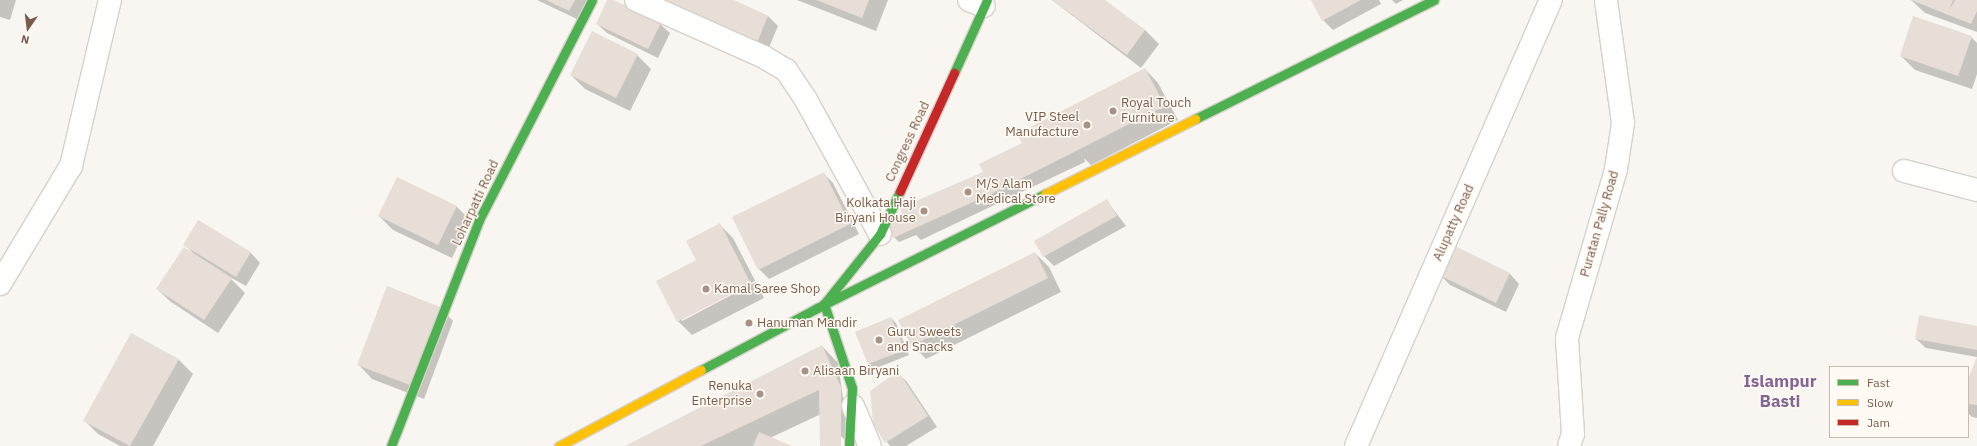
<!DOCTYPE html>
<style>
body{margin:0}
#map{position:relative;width:1977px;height:446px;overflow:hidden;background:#f9f5f0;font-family:"IBM Plex Sans",sans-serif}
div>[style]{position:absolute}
.shadow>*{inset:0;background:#0003}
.building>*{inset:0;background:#e6ded7}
.roads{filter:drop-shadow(1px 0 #d7d1cb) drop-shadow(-1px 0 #d7d1cb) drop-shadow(0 1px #d7d1cb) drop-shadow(0 -1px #d7d1cb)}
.street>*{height:22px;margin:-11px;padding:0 11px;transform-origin:11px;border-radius:11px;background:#fefefd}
.fast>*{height:9px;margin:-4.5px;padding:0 4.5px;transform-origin:4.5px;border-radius:4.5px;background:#4caf50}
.slow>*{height:9px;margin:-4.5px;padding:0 4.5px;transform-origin:4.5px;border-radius:4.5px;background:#ffc107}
.jam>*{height:9px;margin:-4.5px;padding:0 4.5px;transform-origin:4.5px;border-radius:4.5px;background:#c62828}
.dots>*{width:11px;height:11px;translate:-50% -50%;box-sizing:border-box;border:2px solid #fffaf3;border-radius:50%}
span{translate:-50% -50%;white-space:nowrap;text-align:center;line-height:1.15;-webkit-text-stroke:3px #fffaf3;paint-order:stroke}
.poi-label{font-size:13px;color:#7a5c4d}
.left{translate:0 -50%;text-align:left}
.right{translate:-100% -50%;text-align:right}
.street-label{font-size:13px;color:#7a5c4d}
.district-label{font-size:17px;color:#846695;font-weight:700}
.legend{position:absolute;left:1829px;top:366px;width:140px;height:72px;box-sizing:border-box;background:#fffaf3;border:1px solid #cabbb1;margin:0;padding:5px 7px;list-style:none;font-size:12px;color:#7a5c4d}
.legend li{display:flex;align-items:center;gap:8px;height:20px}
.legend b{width:20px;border:1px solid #cabbb1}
.north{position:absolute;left:8px;top:8px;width:40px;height:40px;-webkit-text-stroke:3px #fffaf3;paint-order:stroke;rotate:194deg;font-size:11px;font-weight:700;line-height:16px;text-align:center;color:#7a5c4d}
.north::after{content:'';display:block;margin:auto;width:14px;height:18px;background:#7a5c4d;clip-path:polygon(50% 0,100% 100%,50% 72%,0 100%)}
</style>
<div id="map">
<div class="shadow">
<div style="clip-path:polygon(0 0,16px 0,10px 20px,0 17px)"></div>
<div style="clip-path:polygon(537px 0,589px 0,579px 20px)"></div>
<div style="clip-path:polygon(608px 0,660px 24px,670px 33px,658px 58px,607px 33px,597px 24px)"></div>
<div style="clip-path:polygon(732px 0,768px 16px,778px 26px,765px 57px)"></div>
<div style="clip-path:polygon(797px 0,888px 0,876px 31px)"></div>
<div style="clip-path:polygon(1052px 0,1103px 0,1145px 30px,1159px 44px,1141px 68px)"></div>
<div style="clip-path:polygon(1312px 0,1379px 0,1381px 4px,1333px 30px,1323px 20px)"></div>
<div style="clip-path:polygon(1392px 0,1403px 0,1396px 4px)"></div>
<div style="clip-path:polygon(1911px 0,1977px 0,1977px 32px,1925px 13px)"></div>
<div style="clip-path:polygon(1971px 37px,1977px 43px,1977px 74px,1972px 89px,1915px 70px,1901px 56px)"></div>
<div style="clip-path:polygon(637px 55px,651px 69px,630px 111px,585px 89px,571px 75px)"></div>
<div style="clip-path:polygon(1145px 69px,1158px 83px,1178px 120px,1091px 165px,1084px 158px,1085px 162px,921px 240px,916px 235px,899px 242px,894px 237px,904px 215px,984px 172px,1023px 144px)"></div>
<div style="clip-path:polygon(823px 173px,833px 183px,859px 234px,769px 279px,759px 269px)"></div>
<div style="clip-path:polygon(1107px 201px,1126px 226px,1054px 266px,1044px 256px)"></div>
<div style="clip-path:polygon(456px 206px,470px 220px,452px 258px,393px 230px,379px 216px)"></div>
<div style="clip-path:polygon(199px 221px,251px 253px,260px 263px,246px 286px,228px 276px,245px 293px,218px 333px,171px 302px,157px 289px,192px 252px,184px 244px)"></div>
<div style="clip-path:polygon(evenodd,720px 225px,733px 238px,764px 298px,692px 335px,678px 321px,657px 282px,698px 261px,720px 225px,755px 281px,756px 282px,682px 321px,682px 319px,755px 281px)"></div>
<div style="clip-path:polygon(1454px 247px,1510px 274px,1519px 284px,1506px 312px,1450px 285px,1440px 275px)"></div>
<div style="clip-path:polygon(1035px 253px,1049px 267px,1061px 292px,926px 359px,912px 345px)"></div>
<div style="clip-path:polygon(439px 307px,453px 321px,424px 399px,372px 379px,359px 365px)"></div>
<div style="clip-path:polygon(891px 318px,896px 323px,909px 355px,874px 369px,869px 364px,856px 332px)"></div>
<div style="clip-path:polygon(1977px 327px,1977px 357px,1926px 348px,1916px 339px)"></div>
<div style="clip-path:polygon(131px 334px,179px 360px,193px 374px,153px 446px,120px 446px,98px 434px,84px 420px)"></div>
<div style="clip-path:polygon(822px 346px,838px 363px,850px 446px,821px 414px,770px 438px,790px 446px,627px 446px)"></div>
<div style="clip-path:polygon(1977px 360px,1977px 418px,1972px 417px,1968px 413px,1968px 381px)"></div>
<div style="clip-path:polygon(897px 372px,907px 382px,937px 427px,906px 446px,890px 446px,874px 423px)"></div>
</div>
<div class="building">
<div style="clip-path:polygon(546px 0,575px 0,569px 11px)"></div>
<div style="clip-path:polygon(607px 0,614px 0,661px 23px,648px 49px,596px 24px)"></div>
<div style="clip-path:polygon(650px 0,734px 0,768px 16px,755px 48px)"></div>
<div style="clip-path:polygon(816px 0,869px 0,862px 18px)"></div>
<div style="clip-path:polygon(1052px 0,1105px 0,1145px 30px,1127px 55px)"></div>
<div style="clip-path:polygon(1311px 0,1361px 0,1322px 21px)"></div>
<div style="clip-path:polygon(1911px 0,1953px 0,1949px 11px,1955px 0,1977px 0,1977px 11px,1971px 24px)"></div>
<div style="clip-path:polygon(1913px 16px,1972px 36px,1958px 76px,1900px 56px)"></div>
<div style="clip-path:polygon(592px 31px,638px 54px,616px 98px,570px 75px)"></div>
<div style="clip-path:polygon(1145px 68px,1165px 106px,993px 193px,893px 238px,886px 222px,903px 215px,900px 208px,983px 172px,979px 164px,1022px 143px,1017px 134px)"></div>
<div style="clip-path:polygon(824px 172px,850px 224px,758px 270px,732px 217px)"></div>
<div style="clip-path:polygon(397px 177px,457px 206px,438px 245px,378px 216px)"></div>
<div style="clip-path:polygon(1107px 199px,1117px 216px,1043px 257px,1034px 241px)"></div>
<div style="clip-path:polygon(198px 220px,251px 252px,236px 277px,183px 245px)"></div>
<div style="clip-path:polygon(720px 223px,751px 284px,677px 322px,656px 281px,696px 260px,686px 241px)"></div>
<div style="clip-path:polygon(1453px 245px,1510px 273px,1496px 303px,1439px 275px)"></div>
<div style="clip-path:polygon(184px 247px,232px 278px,204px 320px,156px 289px)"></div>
<div style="clip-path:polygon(1035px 252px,1048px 278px,911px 346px,898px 320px)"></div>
<div style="clip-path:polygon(387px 286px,440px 307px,410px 385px,357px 365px)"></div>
<div style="clip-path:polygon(1919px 315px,1977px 326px,1977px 350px,1915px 339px)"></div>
<div style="clip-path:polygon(891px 317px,905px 350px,868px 364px,855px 332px)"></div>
<div style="clip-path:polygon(131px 333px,179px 359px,130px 446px,83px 421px)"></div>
<div style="clip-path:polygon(822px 345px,841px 387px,841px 446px,820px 446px,819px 390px,701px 446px,625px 446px)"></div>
<div style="clip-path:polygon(1977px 357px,1977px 405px,1968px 404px,1968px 379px)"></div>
<div style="clip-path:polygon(898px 371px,928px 416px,885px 443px,873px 423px,870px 391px)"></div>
<div style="clip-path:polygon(759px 432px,792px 446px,753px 446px)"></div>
</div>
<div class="roads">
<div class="street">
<div style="left:636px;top:0;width:140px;rotate:24deg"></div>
<div style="left:764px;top:57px;width:26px;rotate:31deg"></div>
<div style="left:786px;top:70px;width:36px;rotate:56deg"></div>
<div style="left:806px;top:100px;width:153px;rotate:61.1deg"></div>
<div style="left:969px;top:0;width:16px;rotate:22deg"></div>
<div style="left:1904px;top:171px;width:75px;rotate:14.6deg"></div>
<div style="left:0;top:284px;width:138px;rotate:-59deg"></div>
<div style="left:71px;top:166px;width:171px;rotate:-76.8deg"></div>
<div style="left:853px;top:406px;width:43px;rotate:67deg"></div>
<div style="left:1356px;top:446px;width:487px;rotate:-66.4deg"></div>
<div style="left:1569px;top:446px;width:13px;rotate:-72deg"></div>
<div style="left:1573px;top:434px;width:96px;rotate:-93.6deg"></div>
<div style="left:1567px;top:338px;width:176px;rotate:-73.8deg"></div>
<div style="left:1616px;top:169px;width:47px;rotate:-81.3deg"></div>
<div style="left:1623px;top:123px;width:124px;rotate:-97.9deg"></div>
</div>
<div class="fast">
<div style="left:954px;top:73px;width:80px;rotate:-65.7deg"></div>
<div style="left:1195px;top:119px;width:267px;rotate:-26.5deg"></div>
<div style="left:701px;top:370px;width:132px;rotate:-28.1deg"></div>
<div style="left:817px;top:308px;width:255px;rotate:-26.6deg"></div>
<div style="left:391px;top:446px;width:243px;rotate:-68.7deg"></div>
<div style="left:479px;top:220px;width:247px;rotate:-62.8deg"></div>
<div style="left:849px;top:446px;width:58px;rotate:-87deg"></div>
<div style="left:852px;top:388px;width:89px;rotate:-108.4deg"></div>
<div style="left:824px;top:304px;width:90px;rotate:-51.3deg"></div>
<div style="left:880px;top:234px;width:47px;rotate:-65.1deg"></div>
</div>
<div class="slow">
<div style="left:1045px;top:194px;width:168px;rotate:-26.6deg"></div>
<div style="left:559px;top:446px;width:161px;rotate:-28.2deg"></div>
</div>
<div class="jam">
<div style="left:900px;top:191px;width:130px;rotate:-65.4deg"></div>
</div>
</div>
<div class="dots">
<div style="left:1113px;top:111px;background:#a69286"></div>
<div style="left:1087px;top:125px;background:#a69286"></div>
<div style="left:968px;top:192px;background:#a69286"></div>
<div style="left:924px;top:211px;background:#a69286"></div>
<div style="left:706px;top:289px;background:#a69286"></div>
<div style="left:749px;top:323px;background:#a69286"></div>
<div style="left:879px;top:340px;background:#a69286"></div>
<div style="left:805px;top:371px;background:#a69286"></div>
<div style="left:760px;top:394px;background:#a69286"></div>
</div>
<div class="poi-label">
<span class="left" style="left:1121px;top:111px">Royal Touch<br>Furniture</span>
<span class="right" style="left:1079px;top:125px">VIP Steel<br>Manufacture</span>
<span class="left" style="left:976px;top:192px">M/S Alam<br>Medical Store</span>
<span class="right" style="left:916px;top:211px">Kolkata Haji<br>Biryani House</span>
<span class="left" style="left:714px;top:289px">Kamal Saree Shop</span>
<span class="left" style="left:757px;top:323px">Hanuman Mandir</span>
<span class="left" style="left:887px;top:340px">Guru Sweets<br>and Snacks</span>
<span class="left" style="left:813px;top:371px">Alisaan Biryani</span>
<span class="right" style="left:752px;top:394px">Renuka<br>Enterprise</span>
</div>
<div class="street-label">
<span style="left:908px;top:142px;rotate:-65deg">Congress Road</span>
<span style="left:476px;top:203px;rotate:-65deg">Loharpatti Road</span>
<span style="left:1454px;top:223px;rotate:-66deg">Alupatty Road</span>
<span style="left:1600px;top:224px;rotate:-74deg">Puratan Pally Road</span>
</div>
<div class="district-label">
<span style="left:1780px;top:392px">Islampur<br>Basti</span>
</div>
<ul class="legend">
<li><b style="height:5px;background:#4caf50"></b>Fast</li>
<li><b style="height:5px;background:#ffc107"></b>Slow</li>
<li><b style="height:5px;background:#c62828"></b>Jam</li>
</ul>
<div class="north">N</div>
</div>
